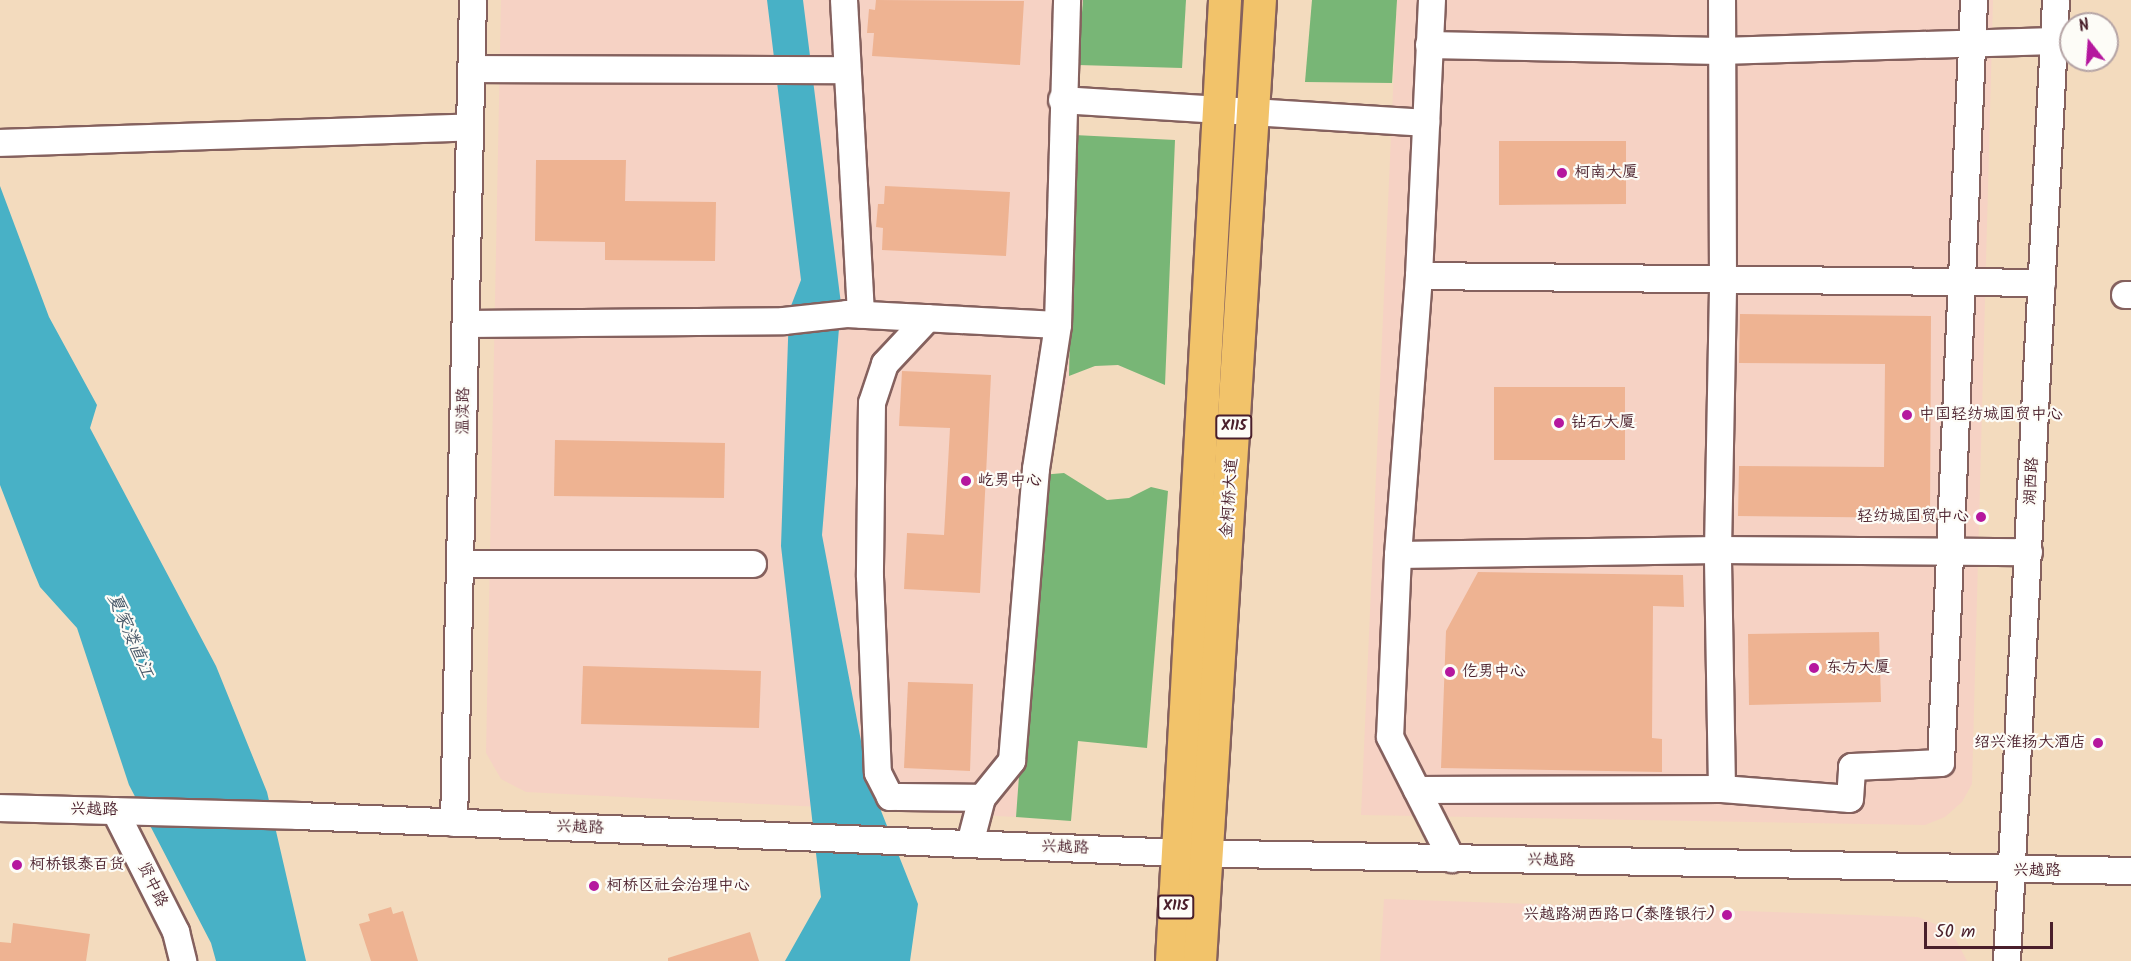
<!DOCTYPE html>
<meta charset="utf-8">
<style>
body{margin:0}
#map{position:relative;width:2131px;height:961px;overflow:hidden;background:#f3dbbe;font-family:Kalam,"LXGW WenKai TC",sans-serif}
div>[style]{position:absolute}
.built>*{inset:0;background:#f6d2c4}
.forest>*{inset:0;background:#78b676}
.water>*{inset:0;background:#48b1c6}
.building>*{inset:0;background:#eeb392}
.roads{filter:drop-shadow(2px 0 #85615e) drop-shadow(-2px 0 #85615e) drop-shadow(0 2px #85615e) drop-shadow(0 -2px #85615e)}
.minor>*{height:26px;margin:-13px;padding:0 13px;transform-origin:13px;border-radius:13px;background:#fff}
.major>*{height:32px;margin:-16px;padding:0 16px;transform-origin:16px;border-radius:16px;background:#f2c36a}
.dots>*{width:16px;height:16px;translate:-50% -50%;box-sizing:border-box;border:3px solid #fdfcf7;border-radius:50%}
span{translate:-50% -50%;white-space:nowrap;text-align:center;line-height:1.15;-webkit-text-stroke:4.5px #fdfcf7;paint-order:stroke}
.shield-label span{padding:2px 4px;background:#fdfcf7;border:2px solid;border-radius:4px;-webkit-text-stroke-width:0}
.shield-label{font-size:15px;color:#4a1f2b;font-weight:700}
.poi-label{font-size:16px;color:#4a1f2b}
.left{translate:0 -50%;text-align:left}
.right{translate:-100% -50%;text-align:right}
.street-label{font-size:16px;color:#4a1f2b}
.water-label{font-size:18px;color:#495969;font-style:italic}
.north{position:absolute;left:2059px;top:12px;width:60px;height:60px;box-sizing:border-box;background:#fdfcf7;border:2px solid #b5a4a5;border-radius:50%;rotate:343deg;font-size:16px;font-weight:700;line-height:24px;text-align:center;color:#4a1f2b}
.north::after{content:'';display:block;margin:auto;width:21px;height:27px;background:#b5179e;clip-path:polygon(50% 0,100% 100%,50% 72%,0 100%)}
.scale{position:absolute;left:1924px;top:922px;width:129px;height:27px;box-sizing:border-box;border:3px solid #4a1f2b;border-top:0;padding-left:8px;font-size:18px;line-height:21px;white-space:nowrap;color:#4a1f2b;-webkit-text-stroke:4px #fdfcf7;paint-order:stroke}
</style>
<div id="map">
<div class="built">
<div style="clip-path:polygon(501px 0,1083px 0,1074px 135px,1069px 376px,1041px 475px,1016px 817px,526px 792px,501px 779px,486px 753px)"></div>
<div style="clip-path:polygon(1397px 0,1993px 0,1972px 784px,1962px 802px,1945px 817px,1925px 825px,1361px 815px)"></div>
<div style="clip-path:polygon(1384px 899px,1918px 917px,1940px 926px,1956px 940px,1967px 961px,1380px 961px)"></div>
</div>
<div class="forest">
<div style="clip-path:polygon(1083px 0,1186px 0,1182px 68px,1078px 65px)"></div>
<div style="clip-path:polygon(1312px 0,1397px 0,1392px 83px,1305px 82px)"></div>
<div style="clip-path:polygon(1074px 135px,1175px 140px,1165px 385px,1118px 365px,1095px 366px,1069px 376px)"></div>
<div style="clip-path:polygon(1064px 473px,1107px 500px,1129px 498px,1151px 487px,1168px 491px,1147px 748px,1078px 741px,1071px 821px,1016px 817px,1041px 475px)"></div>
</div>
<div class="water">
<div style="clip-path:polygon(767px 0,803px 0,841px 304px,822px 535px,868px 778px,918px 904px,910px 961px,785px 961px,821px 897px,781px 546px,789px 311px,801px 280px)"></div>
<div style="clip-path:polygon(0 186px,49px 317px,97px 405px,90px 428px,216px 666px,267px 792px,306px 961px,216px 961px,211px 943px,129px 785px,77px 628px,40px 587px,32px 568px,0 485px)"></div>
</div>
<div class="building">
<div style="clip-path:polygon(876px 0,1024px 1px,1020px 65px,872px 56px,874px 33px,867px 33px,869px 9px,875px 10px)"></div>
<div style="clip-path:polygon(1499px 141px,1626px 141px,1626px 204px,1499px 205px)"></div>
<div style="clip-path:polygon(536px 160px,626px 160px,625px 201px,716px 202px,715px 261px,605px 260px,605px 242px,535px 241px)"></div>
<div style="clip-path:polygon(885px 186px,1010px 192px,1006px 256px,882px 250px,883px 228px,876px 227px,878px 204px,884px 204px)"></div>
<div style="clip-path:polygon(1740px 314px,1931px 316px,1930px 518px,1738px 516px,1739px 466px,1884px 467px,1885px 364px,1739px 363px)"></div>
<div style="clip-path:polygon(902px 371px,991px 375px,980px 593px,904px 589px,907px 533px,944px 535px,950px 428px,899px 426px)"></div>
<div style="clip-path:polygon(1494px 387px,1625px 387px,1625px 460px,1494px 460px)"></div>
<div style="clip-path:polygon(555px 440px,725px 443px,724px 498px,554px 496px)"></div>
<div style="clip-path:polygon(1478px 572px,1683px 575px,1684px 607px,1653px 606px,1652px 738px,1662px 739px,1662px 772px,1441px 768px,1446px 631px)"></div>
<div style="clip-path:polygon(1879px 632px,1881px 702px,1749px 705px,1748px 634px)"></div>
<div style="clip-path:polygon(583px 666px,761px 671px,759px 728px,581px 724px)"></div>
<div style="clip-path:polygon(908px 682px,973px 684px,970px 771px,904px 768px)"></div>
<div style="clip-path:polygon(391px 907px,393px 914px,403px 911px,418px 961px,371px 961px,359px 924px,370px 921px,368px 914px)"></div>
<div style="clip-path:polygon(13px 923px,90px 934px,86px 961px,0 961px,0 942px,11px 943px)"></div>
<div style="clip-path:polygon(750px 932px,759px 961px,668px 961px,668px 958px)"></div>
</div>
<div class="roads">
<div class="minor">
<div style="left:844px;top:0;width:315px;rotate:86.9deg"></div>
<div style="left:1432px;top:0;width:276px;rotate:92.7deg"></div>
<div style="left:1419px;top:276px;width:280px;rotate:94.3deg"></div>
<div style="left:1398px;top:555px;width:182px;rotate:92.5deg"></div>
<div style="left:1390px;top:737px;width:137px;rotate:63.1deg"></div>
<div style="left:1429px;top:45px;width:291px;rotate:1.2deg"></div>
<div style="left:1720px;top:51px;width:334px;rotate:-1.7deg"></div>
<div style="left:472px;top:69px;width:374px;rotate:0.2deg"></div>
<div style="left:1062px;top:100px;width:365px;rotate:3.6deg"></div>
<div style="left:0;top:143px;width:470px;rotate:-1.9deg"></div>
<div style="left:1419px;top:276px;width:623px;rotate:0.64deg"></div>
<div style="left:2125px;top:295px;width:6px"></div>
<div style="left:928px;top:318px;width:63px;rotate:133.1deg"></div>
<div style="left:885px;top:364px;width:41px;rotate:108.4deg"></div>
<div style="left:872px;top:403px;width:174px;rotate:90.7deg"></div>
<div style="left:870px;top:577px;width:196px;rotate:87.7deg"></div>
<div style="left:878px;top:773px;width:27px;rotate:63deg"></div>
<div style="left:890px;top:797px;width:92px;rotate:0.6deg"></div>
<div style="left:466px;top:324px;width:318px;rotate:-0.5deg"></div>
<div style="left:784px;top:321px;width:63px;rotate:-6.3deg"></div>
<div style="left:847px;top:314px;width:211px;rotate:3deg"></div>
<div style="left:1398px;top:555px;width:320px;rotate:-0.9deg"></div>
<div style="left:1718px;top:550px;width:311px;rotate:0.4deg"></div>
<div style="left:460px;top:564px;width:293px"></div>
<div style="left:1722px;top:789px;width:239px;rotate:-91deg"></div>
<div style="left:1718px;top:550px;width:270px;rotate:-88.9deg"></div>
<div style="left:1723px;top:280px;width:280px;rotate:-90.2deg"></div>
<div style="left:1417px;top:790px;width:305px;rotate:-0.2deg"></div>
<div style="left:1722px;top:789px;width:128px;rotate:4.5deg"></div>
<div style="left:1850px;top:799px;width:32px;rotate:-86deg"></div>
<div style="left:1852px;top:767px;width:89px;rotate:-2.6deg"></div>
<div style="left:1941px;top:763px;width:764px;rotate:-87.52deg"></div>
<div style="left:0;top:808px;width:298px;rotate:1.5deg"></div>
<div style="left:298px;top:816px;width:882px;rotate:2.4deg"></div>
<div style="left:1179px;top:853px;width:952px;rotate:1.08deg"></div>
<div style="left:115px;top:811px;width:136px;rotate:63.2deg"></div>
<div style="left:176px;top:932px;width:30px;rotate:76deg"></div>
<div style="left:454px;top:823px;width:823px;rotate:-88.68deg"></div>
<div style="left:970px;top:844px;width:48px;rotate:-75.4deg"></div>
<div style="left:982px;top:798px;width:48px;rotate:-51deg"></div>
<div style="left:1012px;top:761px;width:293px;rotate:-85.3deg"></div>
<div style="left:1036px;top:469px;width:146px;rotate:-81.3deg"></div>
<div style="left:1058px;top:325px;width:325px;rotate:-88.4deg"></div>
<div style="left:2007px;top:961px;width:962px;rotate:-87.08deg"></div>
</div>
<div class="major">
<div style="left:1172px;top:961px;width:962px;rotate:-86.84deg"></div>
<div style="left:1200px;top:961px;width:963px;rotate:-86.43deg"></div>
</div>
</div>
<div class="dots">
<div style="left:1562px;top:173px;background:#b5179e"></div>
<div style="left:1907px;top:415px;background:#b5179e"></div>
<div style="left:1559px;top:423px;background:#b5179e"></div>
<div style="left:966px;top:481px;background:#b5179e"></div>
<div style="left:1981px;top:517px;background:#b5179e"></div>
<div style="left:1814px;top:668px;background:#b5179e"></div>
<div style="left:1450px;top:672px;background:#b5179e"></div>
<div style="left:2098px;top:743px;background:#b5179e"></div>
<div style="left:17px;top:865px;background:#b5179e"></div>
<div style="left:594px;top:886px;background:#b5179e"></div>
<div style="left:1727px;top:915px;background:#b5179e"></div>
</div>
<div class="shield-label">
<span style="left:1234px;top:427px">X115</span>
<span style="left:1176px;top:907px">X115</span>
</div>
<div class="poi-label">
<span class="left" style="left:1574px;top:173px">柯南大厦</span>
<span class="left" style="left:1919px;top:415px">中国轻纺城国贸中心</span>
<span class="left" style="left:1571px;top:423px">钻石大厦</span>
<span class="left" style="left:978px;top:481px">屹男中心</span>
<span class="right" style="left:1969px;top:517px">轻纺城国贸中心</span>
<span class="left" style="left:1826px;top:668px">东方大厦</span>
<span class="left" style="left:1462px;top:672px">仡男中心</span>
<span class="right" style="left:2086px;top:743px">绍兴淮扬大酒店</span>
<span class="left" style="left:29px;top:865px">柯桥银泰百货</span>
<span class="left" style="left:606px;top:886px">柯桥区社会治理中心</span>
<span class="right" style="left:1715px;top:915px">兴越路湖西路口(泰隆银行)</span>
</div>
<div class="street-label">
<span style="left:464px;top:411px;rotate:-89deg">温渎路</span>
<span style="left:2032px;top:481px;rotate:-87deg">湖西路</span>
<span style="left:1230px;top:498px;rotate:-86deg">金柯桥大道</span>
<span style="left:94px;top:810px;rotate:1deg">兴越路</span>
<span style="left:580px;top:828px;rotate:2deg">兴越路</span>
<span style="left:1065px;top:848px;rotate:2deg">兴越路</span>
<span style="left:1551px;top:861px;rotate:1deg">兴越路</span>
<span style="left:2037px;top:871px">兴越路</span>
<span style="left:152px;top:885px;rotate:64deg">贤中路</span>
</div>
<div class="water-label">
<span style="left:129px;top:636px;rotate:67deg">夏家溇直江</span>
</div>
<div class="north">N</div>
<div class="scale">50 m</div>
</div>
